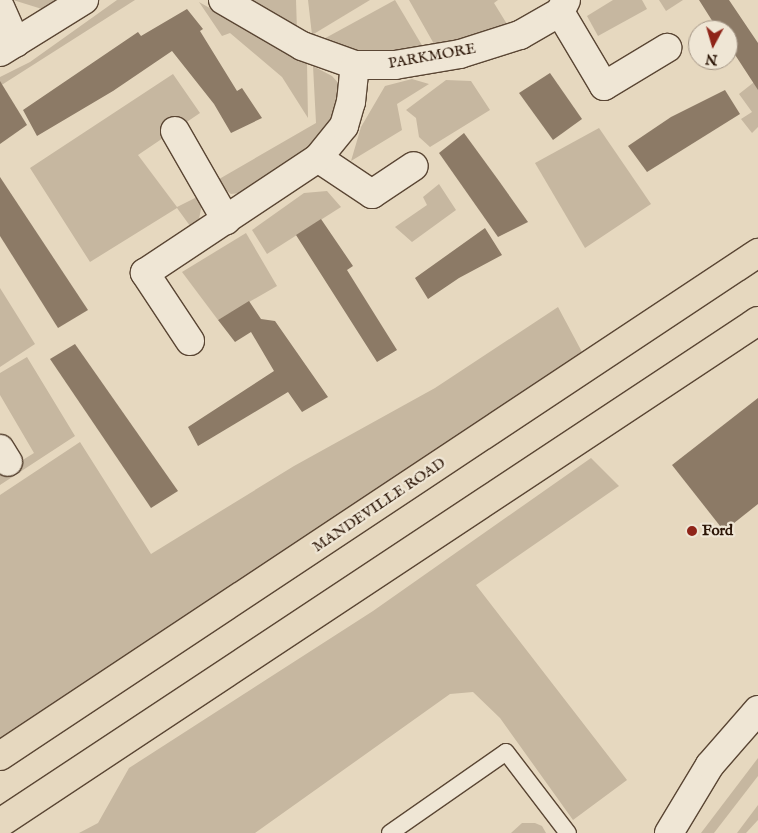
<!DOCTYPE html>
<style>
body{margin:0}
#map{position:relative;width:758px;height:833px;overflow:hidden;background:#e6d8bf;font-family:"IM FELL English",serif}
div>[style]{position:absolute}
.green>*{inset:0;background:#c6b7a0}
.building>*{inset:0;background:#8c7a66}
.roads{filter:drop-shadow(1px 0 #5a4634) drop-shadow(-1px 0 #5a4634) drop-shadow(0 1px #5a4634) drop-shadow(0 -1px #5a4634)}
.service>*{height:16px;margin:-8px;padding:0 8px;transform-origin:8px;border-radius:8px;background:#efe6d5}
.minor>*{height:28px;margin:-14px;padding:0 14px;transform-origin:14px;border-radius:14px;background:#efe6d5}
.primary>*{height:28px;margin:-14px;padding:0 14px;transform-origin:14px;border-radius:14px;background:#e6d8bf}
.dots>*{width:14px;height:14px;translate:-50% -50%;box-sizing:border-box;border:2px solid #efe6d5;border-radius:50%}
span{translate:-50% -50%;white-space:nowrap;text-align:center;line-height:1.15;-webkit-text-stroke:4.5px #efe6d5;paint-order:stroke}
.street-label{font-size:15px;color:#2b1506}
.poi-label{font-size:15px;color:#2b1506;font-weight:700}
.left{translate:0 -50%;text-align:left}
.north{position:absolute;left:688px;top:20px;width:50px;height:50px;box-sizing:border-box;background:#efe6d5;border:1px solid #a19282;border-radius:50%;rotate:186deg;font-size:14px;font-weight:700;line-height:20px;text-align:center;color:#2b1506}
.north::after{content:'';display:block;margin:auto;width:18px;height:22px;background:#8f2418;clip-path:polygon(50% 0,100% 100%,50% 72%,0 100%)}
</style>
<div id="map">
<div class="green">
<div style="clip-path:polygon(13px 0,72px 0,61px 7px,42px 9px)"></div>
<div style="clip-path:polygon(117px 0,135px 0,0 86px,0 77px,30px 62px)"></div>
<div style="clip-path:polygon(246px 0,296px 0,297px 31px)"></div>
<div style="clip-path:polygon(308px 0,370px 0,312px 35px)"></div>
<div style="clip-path:polygon(395px 0,426px 52px,366px 56px,320px 41px)"></div>
<div style="clip-path:polygon(409px 0,498px 0,494px 3px,510px 29px,438px 51px)"></div>
<div style="clip-path:polygon(613px 0,642px 0,647px 9px,598px 36px,587px 16px)"></div>
<div style="clip-path:polygon(659px 0,683px 0,666px 11px)"></div>
<div style="clip-path:polygon(199px 2px,307px 63px,308px 118px,282px 77px,230px 33px,222px 36px)"></div>
<div style="clip-path:polygon(313px 66px,332px 76px,341px 86px,343px 109px,302px 159px,249px 192px,231px 194px,214px 182px,316px 123px)"></div>
<div style="clip-path:polygon(173px 74px,200px 113px,138px 155px,177px 207px,199px 196px,202px 204px,198px 224px,193px 230px,177px 208px,90px 262px,30px 168px)"></div>
<div style="clip-path:polygon(412px 79px,429px 84px,397px 104px,402px 130px,351px 161px,361px 127px,385px 86px)"></div>
<div style="clip-path:polygon(758px 79px,758px 127px,752px 133px,741px 119px,752px 112px,739px 94px)"></div>
<div style="clip-path:polygon(446px 80px,471px 81px,490px 110px,430px 147px,419px 137px,416px 118px,406px 110px)"></div>
<div style="clip-path:polygon(599px 128px,651px 204px,585px 248px,535px 163px)"></div>
<div style="clip-path:polygon(439px 184px,456px 210px,412px 242px,395px 227px,427px 205px,423px 197px)"></div>
<div style="clip-path:polygon(327px 191px,341px 207px,267px 254px,252px 230px,304px 193px)"></div>
<div style="clip-path:polygon(246px 233px,277px 286px,218px 320px,182px 272px)"></div>
<div style="clip-path:polygon(0 288px,35px 344px,0 367px)"></div>
<div style="clip-path:polygon(558px 307px,582px 352px,0 743px,0 495px,80px 442px,151px 554px,294px 466px,435px 388px)"></div>
<div style="clip-path:polygon(27px 357px,75px 436px,0 485px,0 474px,34px 453px,0 395px,0 373px)"></div>
<div style="clip-path:polygon(591px 458px,619px 486px,476px 585px,627px 780px,573px 820px,500px 718px,473px 692px,450px 694px,255px 833px,79px 833px,98px 823px,129px 768px,373px 611px)"></div>
<div style="clip-path:polygon(758px 758px,758px 776px,714px 833px,701px 833px)"></div>
<div style="clip-path:polygon(758px 805px,758px 820px,746px 833px,737px 833px)"></div>
<div style="clip-path:polygon(522px 823px,535px 823px,542px 826px,546px 833px,511px 833px)"></div>
</div>
<div class="building">
<div style="clip-path:polygon(699px 0,729px 0,758px 43px,758px 90px,728px 44px,728px 30px,718px 30px)"></div>
<div style="clip-path:polygon(187px 9px,203px 29px,200px 31px,237px 91px,242px 88px,262px 118px,231px 133px,214px 104px,172px 51px,113px 91px,37px 136px,23px 110px,138px 32px,141px 36px)"></div>
<div style="clip-path:polygon(550px 73px,582px 119px,553px 140px,519px 93px)"></div>
<div style="clip-path:polygon(0 81px,27px 125px,0 144px)"></div>
<div style="clip-path:polygon(725px 90px,740px 114px,647px 172px,628px 146px,671px 117px)"></div>
<div style="clip-path:polygon(464px 133px,499px 181px,528px 222px,498px 237px,439px 153px)"></div>
<div style="clip-path:polygon(0 177px,88px 310px,58px 328px,0 236px)"></div>
<div style="clip-path:polygon(321px 219px,353px 266px,347px 270px,397px 350px,377px 362px,296px 235px)"></div>
<div style="clip-path:polygon(485px 228px,502px 255px,459px 278px,428px 299px,415px 278px)"></div>
<div style="clip-path:polygon(249px 301px,261px 319px,275px 321px,328px 397px,302px 412px,288px 392px,198px 446px,188px 427px,274px 371px,251px 332px,235px 342px,218px 320px)"></div>
<div style="clip-path:polygon(75px 344px,178px 491px,151px 508px,50px 359px)"></div>
<div style="clip-path:polygon(758px 398px,758px 504px,724px 531px,672px 465px)"></div>
</div>
<div class="roads">
<div class="service">
<div style="left:390px;top:833px;width:141px;rotate:-34.9deg"></div>
<div style="left:506px;top:752px;width:102px;rotate:52.6deg"></div>
</div>
<div class="minor">
<div style="left:223px;top:0;width:91px;rotate:30.2deg"></div>
<div style="left:302px;top:46px;width:56px;rotate:19.7deg"></div>
<div style="left:355px;top:65px;width:40px"></div>
<div style="left:395px;top:65px;width:66px;rotate:-9.6deg"></div>
<div style="left:460px;top:54px;width:63px;rotate:-17.6deg"></div>
<div style="left:520px;top:35px;width:46px;rotate:-29.9deg"></div>
<div style="left:560px;top:12px;width:13px;rotate:-63deg"></div>
<div style="left:0;top:7px;width:39px;rotate:66deg"></div>
<div style="left:560px;top:12px;width:86px;rotate:59.3deg"></div>
<div style="left:604px;top:86px;width:74px;rotate:-31.1deg"></div>
<div style="left:0;top:52px;width:99px;rotate:-31.8deg"></div>
<div style="left:175px;top:131px;width:103px;rotate:60.2deg"></div>
<div style="left:318px;top:158px;width:65px;rotate:33.7deg"></div>
<div style="left:372px;top:194px;width:50px;rotate:-33.7deg"></div>
<div style="left:190px;top:341px;width:82px;rotate:-123.5deg"></div>
<div style="left:145px;top:273px;width:208px;rotate:-33.6deg"></div>
<div style="left:318px;top:158px;width:41px;rotate:-50.9deg"></div>
<div style="left:344px;top:126px;width:25px;rotate:-74deg"></div>
<div style="left:351px;top:102px;width:37px;rotate:-84deg"></div>
<div style="left:0;top:449px;width:15px;rotate:58deg"></div>
<div style="left:669px;top:833px;width:79px;rotate:-58.9deg"></div>
<div style="left:710px;top:765px;width:73px;rotate:-48.9deg"></div>
</div>
<div class="primary">
<div style="left:0;top:756px;width:910px;rotate:-33.57deg"></div>
<div style="left:0;top:823px;width:909px;rotate:-33.52deg"></div>
</div>
</div>
<div class="dots">
<div style="left:692px;top:531px;background:#8f2418"></div>
</div>
<div class="street-label">
<span style="left:432px;top:56px;rotate:-10deg">PARKMORE</span>
<span style="left:379px;top:505px;rotate:-34deg">MANDEVILLE ROAD</span>
</div>
<div class="poi-label">
<span class="left" style="left:702px;top:531px">Ford</span>
</div>
<div class="north">N</div>
</div>
